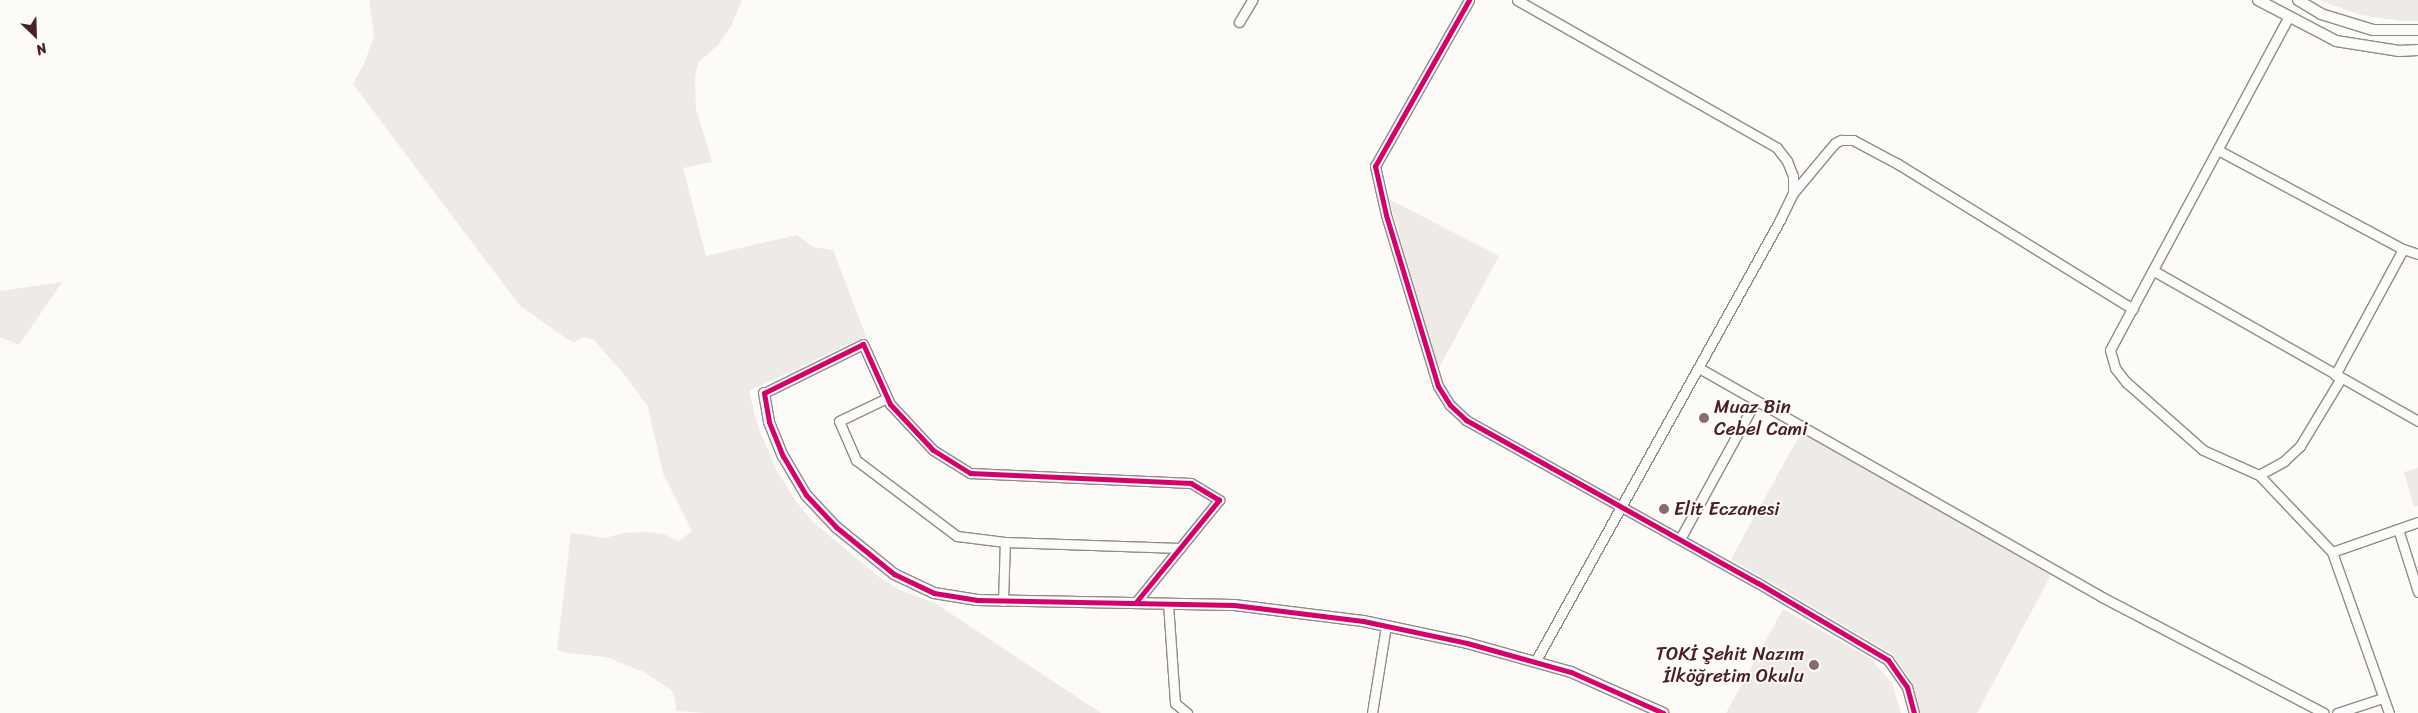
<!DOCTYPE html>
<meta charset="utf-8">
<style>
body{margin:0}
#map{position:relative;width:2418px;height:713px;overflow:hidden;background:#fcfbf8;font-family:Sriracha,sans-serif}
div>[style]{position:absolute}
.built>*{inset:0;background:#eeebe7}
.green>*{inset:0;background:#eeeae8}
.roads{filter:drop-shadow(1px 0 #928a8b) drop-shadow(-1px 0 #928a8b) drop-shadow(0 1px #928a8b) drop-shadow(0 -1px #928a8b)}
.minor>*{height:9px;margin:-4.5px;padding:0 4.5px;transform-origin:4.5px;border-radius:4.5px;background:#fbfbf9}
.tertiary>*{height:10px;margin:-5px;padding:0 5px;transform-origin:5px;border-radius:5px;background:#fbfbf9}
.cycleway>*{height:5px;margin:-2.5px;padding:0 2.5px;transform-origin:2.5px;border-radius:2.5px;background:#d6006c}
.dots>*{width:14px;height:14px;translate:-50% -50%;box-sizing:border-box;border:2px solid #fdfcf7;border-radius:50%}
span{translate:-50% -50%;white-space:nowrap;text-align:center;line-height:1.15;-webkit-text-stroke:4px #fdfcf7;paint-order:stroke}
.poi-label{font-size:19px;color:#4a1f2b}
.left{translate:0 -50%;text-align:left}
.right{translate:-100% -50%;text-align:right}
.north{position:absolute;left:10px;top:10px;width:50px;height:50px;-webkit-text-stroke:4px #fdfcf7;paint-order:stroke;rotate:156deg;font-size:14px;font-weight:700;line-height:20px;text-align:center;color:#4a1f2b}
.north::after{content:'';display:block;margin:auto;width:18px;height:22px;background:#4a1f2b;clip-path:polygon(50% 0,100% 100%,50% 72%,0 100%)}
</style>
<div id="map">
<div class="built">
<div style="clip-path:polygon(1783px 609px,1870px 658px,1892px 683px,1901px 713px,1726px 713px)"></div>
</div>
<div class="green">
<div style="clip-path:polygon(369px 0,742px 0,731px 26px,719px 44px,698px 63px,695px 77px,696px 109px,712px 162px,683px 168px,706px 256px,797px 235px,813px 247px,833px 250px,866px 336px,749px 391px,757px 424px,777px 471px,795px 500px,812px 521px,879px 577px,900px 590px,935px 603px,1101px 713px,706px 713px,676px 711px,675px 699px,671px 690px,644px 672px,606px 657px,567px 653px,557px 650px,571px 533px,605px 538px,623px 533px,647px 532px,664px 534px,679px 541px,692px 531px,663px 473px,648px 407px,628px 379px,594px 340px,582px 337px,573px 343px,520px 306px,353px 84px,364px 64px,374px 36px)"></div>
<div style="clip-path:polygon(2319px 0,2418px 0,2418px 21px,2401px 21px,2360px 15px)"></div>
<div style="clip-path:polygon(1389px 199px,1499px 256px,1438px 370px)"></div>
<div style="clip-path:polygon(62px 282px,19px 345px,0 337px,0 291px)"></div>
<div style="clip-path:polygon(1802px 431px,2051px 575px,1977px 713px,1918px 713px,1908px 676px,1891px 653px,1731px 559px)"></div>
<div style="clip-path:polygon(2418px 468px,2418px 506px,2414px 507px,2404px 472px)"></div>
</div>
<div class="roads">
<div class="minor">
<div style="left:1469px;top:0;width:191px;rotate:119.5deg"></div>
<div style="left:1375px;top:166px;width:50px;rotate:77.3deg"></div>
<div style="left:1386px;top:215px;width:179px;rotate:73.1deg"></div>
<div style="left:1438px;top:386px;width:22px;rotate:58deg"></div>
<div style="left:1450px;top:405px;width:22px;rotate:43deg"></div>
<div style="left:1466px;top:420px;width:334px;rotate:29.2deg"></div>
<div style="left:1758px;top:583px;width:151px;rotate:30.6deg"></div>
<div style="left:1888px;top:660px;width:33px;rotate:55deg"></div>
<div style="left:1907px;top:687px;width:27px;rotate:75deg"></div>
<div style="left:1517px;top:0;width:299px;rotate:29.6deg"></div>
<div style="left:1777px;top:148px;width:16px;rotate:52deg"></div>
<div style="left:1787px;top:161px;width:16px;rotate:68deg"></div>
<div style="left:1793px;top:176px;width:17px;rotate:90deg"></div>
<div style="left:1793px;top:193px;width:30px;rotate:116deg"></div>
<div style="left:1780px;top:220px;width:505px;rotate:119deg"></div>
<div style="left:2289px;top:16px;width:379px;rotate:118.2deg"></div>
<div style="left:2110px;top:350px;width:19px;rotate:74deg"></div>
<div style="left:2115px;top:368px;width:18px;rotate:52deg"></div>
<div style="left:2126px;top:382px;width:103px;rotate:41.4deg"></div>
<div style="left:2203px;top:450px;width:61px;rotate:24.1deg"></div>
<div style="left:2259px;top:475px;width:106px;rotate:46.5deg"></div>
<div style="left:2332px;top:552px;width:171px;rotate:70.5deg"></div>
<div style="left:1239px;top:22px;width:26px;rotate:-59deg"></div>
<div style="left:2218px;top:150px;width:210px;rotate:28.2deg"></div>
<div style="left:2403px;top:249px;width:16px;rotate:18deg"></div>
<div style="left:1793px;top:193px;width:65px;rotate:-50deg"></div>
<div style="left:1835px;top:143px;width:7px;rotate:-27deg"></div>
<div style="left:1841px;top:140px;width:12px"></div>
<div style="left:1853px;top:140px;width:51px;rotate:28.1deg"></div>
<div style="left:1898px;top:164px;width:276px;rotate:31.7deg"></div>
<div style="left:2154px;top:271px;width:304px;rotate:29.6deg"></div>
<div style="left:1699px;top:368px;width:464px;rotate:29.6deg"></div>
<div style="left:2102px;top:597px;width:250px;rotate:27.6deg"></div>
<div style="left:2335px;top:375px;width:143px;rotate:-61.6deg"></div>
<div style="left:764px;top:393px;width:110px;rotate:-26.3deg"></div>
<div style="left:863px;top:344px;width:66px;rotate:65.8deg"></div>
<div style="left:890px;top:404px;width:63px;rotate:46.9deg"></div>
<div style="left:933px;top:450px;width:44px;rotate:31.9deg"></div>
<div style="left:970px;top:473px;width:221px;rotate:2.6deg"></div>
<div style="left:1191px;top:483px;width:33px;rotate:31deg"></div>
<div style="left:1219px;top:500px;width:132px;rotate:129.1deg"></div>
<div style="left:887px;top:398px;width:53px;rotate:154.4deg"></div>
<div style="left:839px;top:421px;width:43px;rotate:66.4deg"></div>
<div style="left:856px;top:460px;width:126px;rotate:37deg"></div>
<div style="left:957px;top:536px;width:48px;rotate:7.1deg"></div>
<div style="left:1005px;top:542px;width:175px;rotate:2deg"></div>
<div style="left:2259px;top:475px;width:29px;rotate:-29deg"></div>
<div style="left:2284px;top:461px;width:22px;rotate:-43deg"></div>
<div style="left:2300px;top:446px;width:79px;rotate:-58.9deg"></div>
<div style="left:2398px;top:529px;width:66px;rotate:72.4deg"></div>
<div style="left:1680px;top:539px;width:158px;rotate:-61.3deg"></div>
<div style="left:2332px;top:552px;width:91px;rotate:-19.2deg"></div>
<div style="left:1003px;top:601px;width:59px;rotate:-88.1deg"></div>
<div style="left:1168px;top:603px;width:100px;rotate:86deg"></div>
<div style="left:1175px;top:703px;width:16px;rotate:40deg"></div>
<div style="left:1372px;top:713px;width:88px;rotate:-80.9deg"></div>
<div style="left:2337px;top:713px;width:48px;rotate:-18.1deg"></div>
</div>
<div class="tertiary">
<div style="left:2258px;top:0;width:88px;rotate:27.7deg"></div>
<div style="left:2336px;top:41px;width:64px;rotate:9deg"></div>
<div style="left:2399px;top:51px;width:19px;rotate:-3deg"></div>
<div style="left:2298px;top:0;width:27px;rotate:31deg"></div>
<div style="left:2321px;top:14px;width:54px;rotate:17.1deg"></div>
<div style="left:2373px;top:30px;width:45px"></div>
<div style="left:764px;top:393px;width:29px;rotate:80deg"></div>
<div style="left:769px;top:422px;width:37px;rotate:68deg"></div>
<div style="left:783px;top:456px;width:45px;rotate:59.5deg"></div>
<div style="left:806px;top:495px;width:44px;rotate:46.8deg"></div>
<div style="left:836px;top:527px;width:75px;rotate:39deg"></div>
<div style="left:894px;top:574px;width:44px;rotate:25.4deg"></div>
<div style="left:934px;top:593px;width:44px;rotate:9.2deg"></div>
<div style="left:977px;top:600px;width:257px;rotate:1.1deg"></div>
<div style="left:1234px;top:605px;width:130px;rotate:7.1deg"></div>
<div style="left:1363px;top:621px;width:106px;rotate:11.9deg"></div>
<div style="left:1467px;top:643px;width:108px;rotate:15.6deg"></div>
<div style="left:1571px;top:672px;width:101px;rotate:24deg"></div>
</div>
</div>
<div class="cycleway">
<div style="left:1469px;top:0;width:191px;rotate:119.5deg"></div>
<div style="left:1375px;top:166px;width:50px;rotate:77.3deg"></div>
<div style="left:1386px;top:215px;width:179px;rotate:73.1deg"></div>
<div style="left:1438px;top:386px;width:22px;rotate:58deg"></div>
<div style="left:1450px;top:405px;width:22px;rotate:43deg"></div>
<div style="left:1466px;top:420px;width:334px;rotate:29.2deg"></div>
<div style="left:1758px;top:583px;width:151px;rotate:30.6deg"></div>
<div style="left:1888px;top:660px;width:33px;rotate:55deg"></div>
<div style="left:1907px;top:687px;width:27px;rotate:75deg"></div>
<div style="left:1136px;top:602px;width:132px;rotate:-50.9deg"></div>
<div style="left:1219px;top:500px;width:33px;rotate:-149deg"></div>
<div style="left:1191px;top:483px;width:221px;rotate:-177.4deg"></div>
<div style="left:970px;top:473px;width:44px;rotate:-148.1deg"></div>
<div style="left:933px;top:450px;width:63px;rotate:-133.1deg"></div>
<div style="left:890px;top:404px;width:66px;rotate:-114.2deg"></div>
<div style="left:863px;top:344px;width:110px;rotate:153.7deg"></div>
<div style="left:764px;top:393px;width:29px;rotate:80deg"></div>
<div style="left:769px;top:422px;width:37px;rotate:68deg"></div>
<div style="left:783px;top:456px;width:45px;rotate:59.5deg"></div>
<div style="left:806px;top:495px;width:44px;rotate:46.8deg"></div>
<div style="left:836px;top:527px;width:75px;rotate:39deg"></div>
<div style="left:894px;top:574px;width:44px;rotate:25.4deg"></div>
<div style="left:934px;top:593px;width:44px;rotate:9.2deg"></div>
<div style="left:977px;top:600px;width:257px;rotate:1.1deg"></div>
<div style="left:1234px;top:605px;width:130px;rotate:7.1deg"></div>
<div style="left:1363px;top:621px;width:106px;rotate:11.9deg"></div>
<div style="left:1467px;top:643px;width:108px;rotate:15.6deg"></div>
<div style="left:1571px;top:672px;width:101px;rotate:24deg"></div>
</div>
<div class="dots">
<div style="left:1704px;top:418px;background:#886c73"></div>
<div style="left:1664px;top:509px;background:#886c73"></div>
<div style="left:1814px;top:665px;background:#886c73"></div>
</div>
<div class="poi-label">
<span class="left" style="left:1714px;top:418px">Muaz Bin<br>Cebel Cami</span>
<span class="left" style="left:1674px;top:509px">Elit Eczanesi</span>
<span class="right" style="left:1804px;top:665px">TOKİ Şehit Nazım<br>İlköğretim Okulu</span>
</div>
<div class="north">N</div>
</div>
